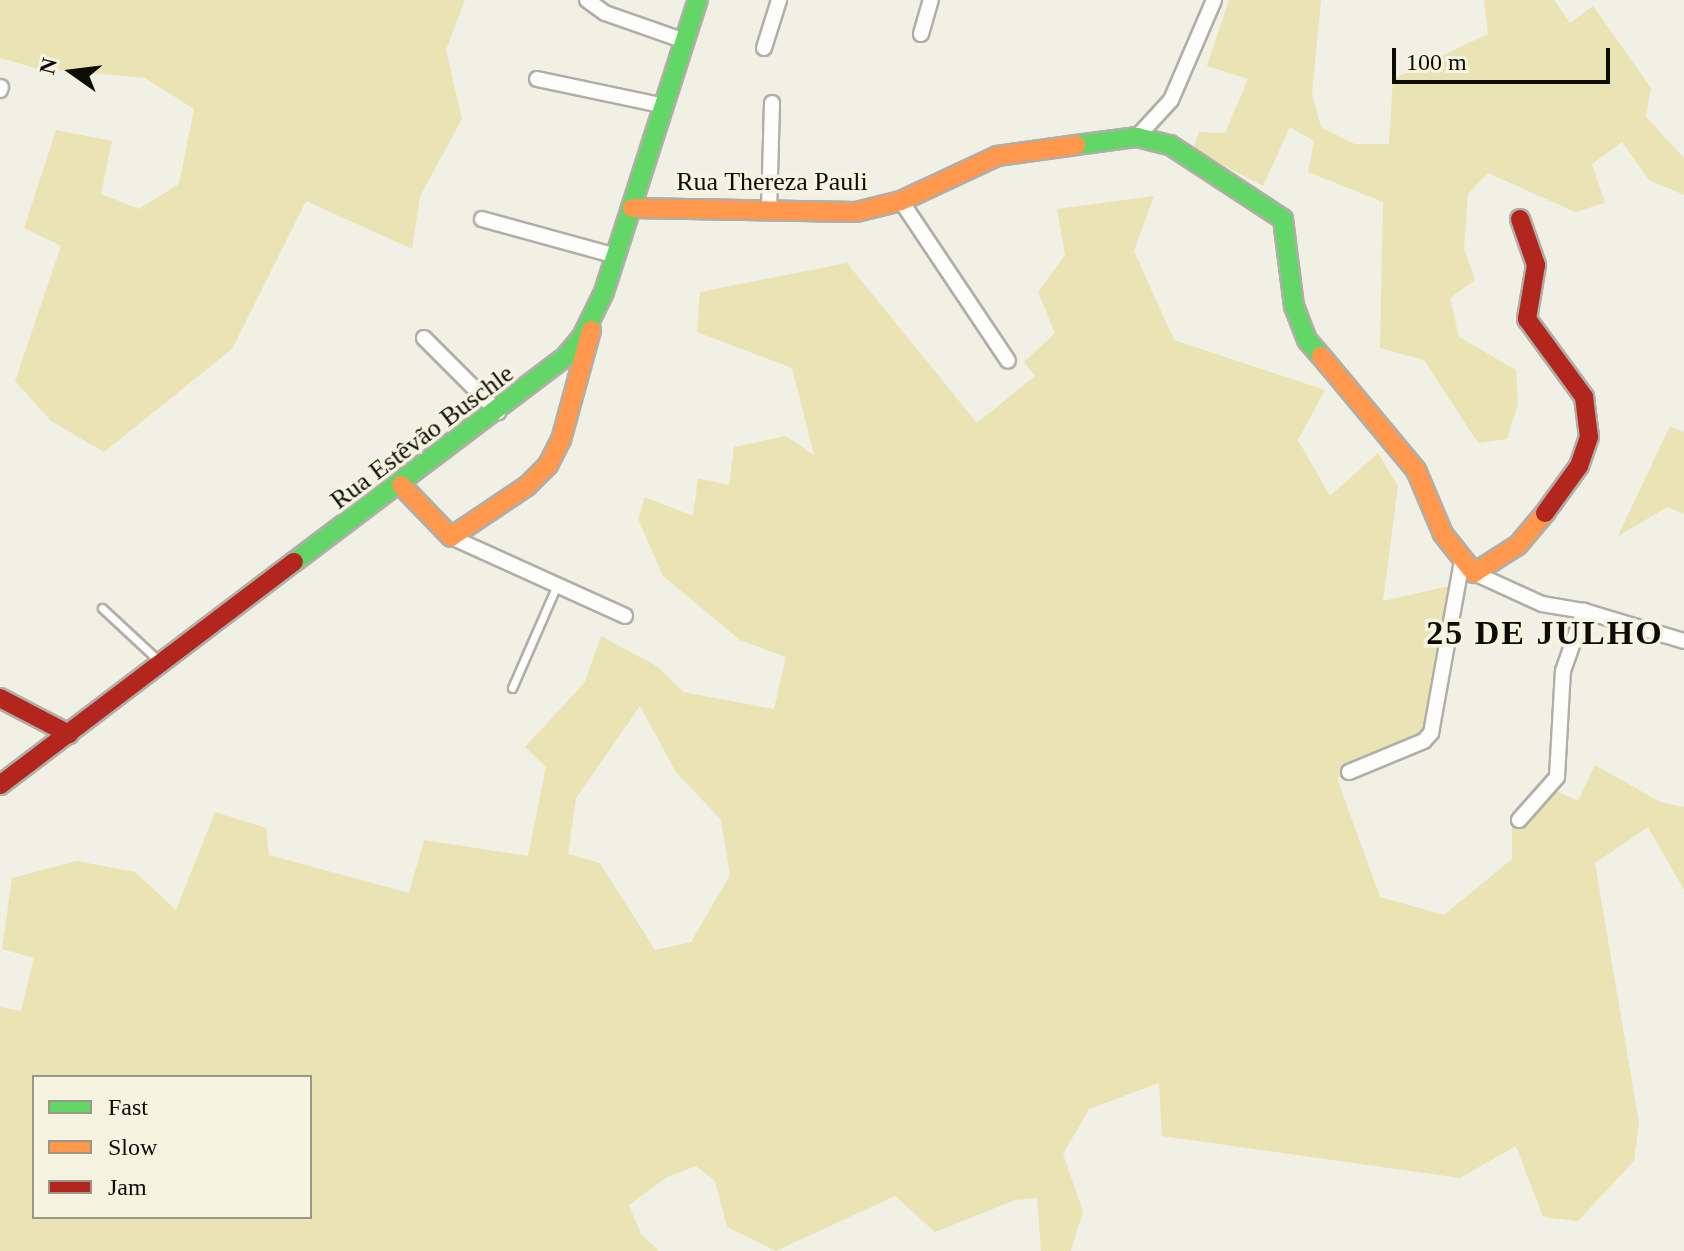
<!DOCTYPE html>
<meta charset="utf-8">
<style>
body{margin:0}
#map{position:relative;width:1684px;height:1251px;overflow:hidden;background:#f1f0e5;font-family:"Times New Roman",serif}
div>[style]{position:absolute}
.green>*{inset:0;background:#eae3b4}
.roads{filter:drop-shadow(2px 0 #b0aea6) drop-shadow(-2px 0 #b0aea6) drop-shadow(0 2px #b0aea6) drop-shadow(0 -2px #b0aea6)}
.lane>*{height:7px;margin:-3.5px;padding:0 3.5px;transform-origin:3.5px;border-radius:3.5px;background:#fdfdfb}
.street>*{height:14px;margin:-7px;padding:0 7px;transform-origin:7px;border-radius:7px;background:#fdfdfb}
.fast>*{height:18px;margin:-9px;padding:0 9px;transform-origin:9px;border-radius:9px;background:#63d668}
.slow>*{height:18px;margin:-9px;padding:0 9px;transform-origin:9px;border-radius:9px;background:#ff974d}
.jam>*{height:18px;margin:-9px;padding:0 9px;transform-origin:9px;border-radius:9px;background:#b3261e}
span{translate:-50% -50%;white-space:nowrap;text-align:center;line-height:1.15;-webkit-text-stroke:7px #f6f3e0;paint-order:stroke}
.street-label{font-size:26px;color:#0d0c06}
.district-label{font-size:34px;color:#0d0c06;font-weight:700;letter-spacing:2px}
.legend{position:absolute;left:32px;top:1075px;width:280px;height:144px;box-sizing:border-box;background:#f6f3e0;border:2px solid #999789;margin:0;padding:10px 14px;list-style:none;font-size:24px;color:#0d0c06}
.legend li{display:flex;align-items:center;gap:16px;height:40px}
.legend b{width:40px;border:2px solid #999789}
.north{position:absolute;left:32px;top:32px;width:80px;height:80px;-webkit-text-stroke:6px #f6f3e0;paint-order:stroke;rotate:284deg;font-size:22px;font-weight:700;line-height:32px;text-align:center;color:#0d0c06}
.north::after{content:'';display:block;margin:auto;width:28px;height:36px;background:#0d0c06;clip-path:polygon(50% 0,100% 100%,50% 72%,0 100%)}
.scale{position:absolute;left:1392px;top:48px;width:218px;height:36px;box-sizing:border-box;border:4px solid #0d0c06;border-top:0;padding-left:10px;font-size:24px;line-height:28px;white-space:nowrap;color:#0d0c06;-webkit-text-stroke:6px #f6f3e0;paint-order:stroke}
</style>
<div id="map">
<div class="green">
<div style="clip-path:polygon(0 0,465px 0,446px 50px,462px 119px,420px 196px,412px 249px,306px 201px,232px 349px,104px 452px,51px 421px,15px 381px,61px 246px,24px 228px,56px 130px,112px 141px,101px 194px,139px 209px,179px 184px,194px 109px,145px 78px,35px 68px,0 58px)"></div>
<div style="clip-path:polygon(1229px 0,1321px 0,1312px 94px,1321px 127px,1355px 144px,1389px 144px,1393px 79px,1488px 34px,1484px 0,1554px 0,1570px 23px,1593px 6px,1651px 88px,1646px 117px,1684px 158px,1684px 195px,1649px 180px,1622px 142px,1592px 164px,1605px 203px,1575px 212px,1488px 173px,1468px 194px,1464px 248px,1475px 280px,1450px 298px,1459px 337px,1516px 370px,1518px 404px,1507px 439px,1478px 443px,1424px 360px,1380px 348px,1383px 202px,1308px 172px,1314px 141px,1290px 127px,1263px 186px,1193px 149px,1199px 132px,1225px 133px,1248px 79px,1207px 66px)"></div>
<div style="clip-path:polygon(evenodd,1154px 196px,1134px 251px,1174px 340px,1325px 390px,1298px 440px,1330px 496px,1378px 453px,1398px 486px,1383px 601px,1458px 584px,1424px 741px,1337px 778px,1380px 897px,1444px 915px,1512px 859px,1512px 826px,1534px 801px,1550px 788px,1578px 801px,1595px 765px,1660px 802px,1684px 807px,1684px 890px,1648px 827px,1595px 863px,1639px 1123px,1634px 1161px,1578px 1221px,1543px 1217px,1516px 1146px,1460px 1178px,1162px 1136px,1159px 1083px,1089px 1109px,1063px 1154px,1083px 1211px,1071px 1251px,1041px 1251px,1037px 1198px,1015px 1200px,935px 1232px,895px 1196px,776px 1251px,727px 1227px,715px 1181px,696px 1166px,667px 1177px,629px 1205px,641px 1234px,659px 1251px,0 1251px,0 1007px,21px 1011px,34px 958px,2px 949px,12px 878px,77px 861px,135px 872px,176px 910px,215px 812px,266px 828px,269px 855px,409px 893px,424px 840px,528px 856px,546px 767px,525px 747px,585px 682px,601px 636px,658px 667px,683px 692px,774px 709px,786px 657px,740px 640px,663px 576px,638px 519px,645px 497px,693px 516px,698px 478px,729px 485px,734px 447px,786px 436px,814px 455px,792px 368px,697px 332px,700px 292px,847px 263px,977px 423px,1035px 376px,1024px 362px,1055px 333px,1038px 292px,1065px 255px,1057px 209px,1154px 196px,640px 706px,676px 772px,721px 820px,730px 875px,691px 942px,655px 950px,600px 863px,568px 854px,576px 798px,640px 706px,1154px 196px,34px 1077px,310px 1077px,310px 1217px,34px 1217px,34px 1077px)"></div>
<div style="clip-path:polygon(1670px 426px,1684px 432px,1684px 514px,1668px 507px,1618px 536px)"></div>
</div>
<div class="roads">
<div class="lane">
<div style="left:102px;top:608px;width:76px;rotate:42.9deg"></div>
<div style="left:512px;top:688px;width:112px;rotate:-66.4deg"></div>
</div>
<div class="street">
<div style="left:587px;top:0;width:22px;rotate:36deg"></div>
<div style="left:605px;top:13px;width:85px;rotate:19.3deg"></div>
<div style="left:921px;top:34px;width:35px;rotate:-74deg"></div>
<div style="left:764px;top:48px;width:50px;rotate:-72.6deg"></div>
<div style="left:537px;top:79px;width:131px;rotate:11.9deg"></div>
<div style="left:0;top:90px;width:3px;rotate:-72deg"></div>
<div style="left:1137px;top:137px;width:50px;rotate:-47.4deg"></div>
<div style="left:1171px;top:100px;width:109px;rotate:-66.7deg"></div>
<div style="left:901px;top:201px;width:192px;rotate:56.2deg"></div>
<div style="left:769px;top:211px;width:108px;rotate:-88.4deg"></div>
<div style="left:482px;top:219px;width:139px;rotate:15.4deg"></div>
<div style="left:424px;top:338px;width:105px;rotate:45deg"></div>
<div style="left:451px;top:537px;width:191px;rotate:24.4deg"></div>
<div style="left:1474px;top:573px;width:75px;rotate:24.5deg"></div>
<div style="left:1542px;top:604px;width:43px;rotate:9.5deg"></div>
<div style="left:1584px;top:611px;width:104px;rotate:16.7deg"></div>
<div style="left:1349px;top:772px;width:81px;rotate:-22.5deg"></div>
<div style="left:1424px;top:741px;width:11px;rotate:-49deg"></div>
<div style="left:1431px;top:733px;width:175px;rotate:-79.8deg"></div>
<div style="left:1519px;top:820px;width:57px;rotate:-48.5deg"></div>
<div style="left:1557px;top:777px;width:106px;rotate:-86.8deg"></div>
<div style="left:1563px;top:671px;width:64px;rotate:-70.7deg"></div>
</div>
<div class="fast">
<div style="left:1076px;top:145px;width:62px;rotate:-7.5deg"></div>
<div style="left:1137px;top:137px;width:34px;rotate:14deg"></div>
<div style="left:1170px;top:145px;width:135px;rotate:33.2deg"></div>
<div style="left:1283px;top:219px;width:88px;rotate:82.8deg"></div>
<div style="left:1294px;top:306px;width:36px;rotate:69deg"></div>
<div style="left:1307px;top:340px;width:21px;rotate:49deg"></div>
<div style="left:294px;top:562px;width:341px;rotate:-37.1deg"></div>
<div style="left:566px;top:356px;width:25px;rotate:-50deg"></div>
<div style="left:582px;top:337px;width:50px;rotate:-63.9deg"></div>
<div style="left:604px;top:292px;width:307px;rotate:-72.2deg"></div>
</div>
<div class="slow">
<div style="left:632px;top:208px;width:224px;rotate:1deg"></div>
<div style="left:856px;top:212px;width:46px;rotate:-13.7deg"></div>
<div style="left:901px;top:201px;width:106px;rotate:-25.1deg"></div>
<div style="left:997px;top:156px;width:80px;rotate:-7.9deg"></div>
<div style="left:1321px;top:356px;width:148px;rotate:50.2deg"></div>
<div style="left:1416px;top:470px;width:69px;rotate:67.1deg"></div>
<div style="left:1443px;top:534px;width:50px;rotate:51.5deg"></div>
<div style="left:1474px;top:573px;width:52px;rotate:-32.5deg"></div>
<div style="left:1518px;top:545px;width:42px;rotate:-49.8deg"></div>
<div style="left:401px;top:485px;width:72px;rotate:46.1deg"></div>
<div style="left:451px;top:537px;width:92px;rotate:-33.9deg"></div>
<div style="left:527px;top:486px;width:30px;rotate:-45deg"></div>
<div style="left:548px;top:465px;width:28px;rotate:-63deg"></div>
<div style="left:561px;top:440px;width:114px;rotate:-74.7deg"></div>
</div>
<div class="jam">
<div style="left:1520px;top:219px;width:49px;rotate:70.8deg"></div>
<div style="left:1536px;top:265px;width:55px;rotate:99.5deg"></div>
<div style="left:1527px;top:319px;width:97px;rotate:53.8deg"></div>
<div style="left:1584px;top:397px;width:40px;rotate:82.9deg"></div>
<div style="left:1589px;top:437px;width:31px;rotate:109deg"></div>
<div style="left:1579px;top:466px;width:58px;rotate:125.9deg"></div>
<div style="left:0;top:698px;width:78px;rotate:27.6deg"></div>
<div style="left:0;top:785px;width:369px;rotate:-37.2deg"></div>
</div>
</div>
<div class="street-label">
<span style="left:772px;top:182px">Rua Thereza Pauli</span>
<span style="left:422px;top:437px;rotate:-37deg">Rua Estêvão Buschle</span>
</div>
<div class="district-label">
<span style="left:1545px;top:633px">25 DE JULHO</span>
</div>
<ul class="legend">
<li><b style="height:10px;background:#63d668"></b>Fast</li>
<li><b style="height:10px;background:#ff974d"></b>Slow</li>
<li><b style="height:10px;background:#b3261e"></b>Jam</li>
</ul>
<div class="north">N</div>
<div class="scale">100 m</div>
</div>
